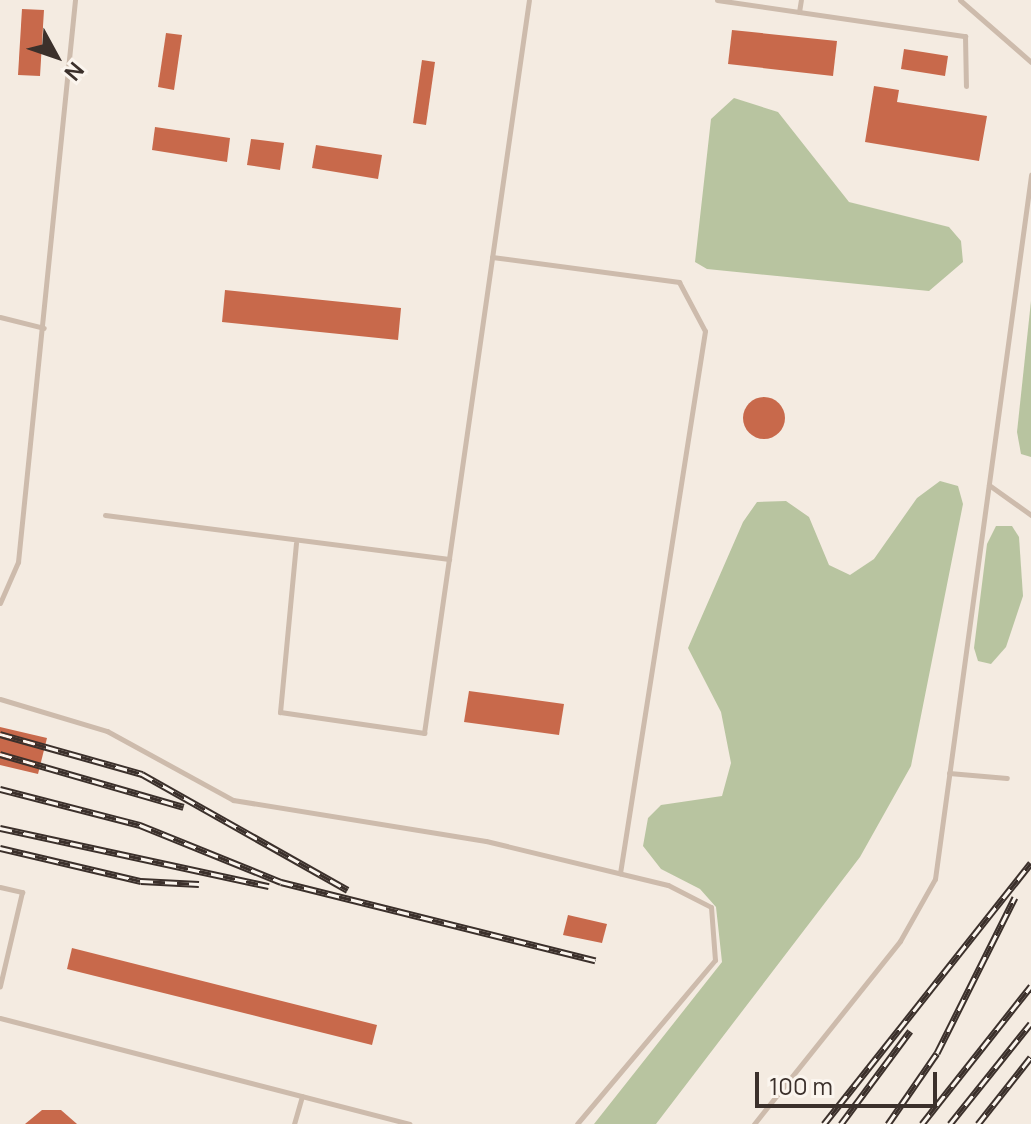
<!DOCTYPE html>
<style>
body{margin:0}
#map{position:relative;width:1031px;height:1124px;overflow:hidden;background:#f4ebe1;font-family:Manrope,sans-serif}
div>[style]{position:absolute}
.green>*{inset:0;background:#b8c4a0}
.building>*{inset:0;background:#c8694b}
.round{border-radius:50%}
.service>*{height:5px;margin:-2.5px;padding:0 2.5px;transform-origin:2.5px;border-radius:2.5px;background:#cdbbac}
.rail>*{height:7px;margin-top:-3.5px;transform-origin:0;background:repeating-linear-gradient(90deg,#fbf5ee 0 12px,#3b302b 0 24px);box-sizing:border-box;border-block:2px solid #3b302b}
span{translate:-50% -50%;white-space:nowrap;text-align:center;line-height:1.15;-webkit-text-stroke:7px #fbf5ee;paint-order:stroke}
.north{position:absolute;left:16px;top:16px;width:80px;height:80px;-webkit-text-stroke:6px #fbf5ee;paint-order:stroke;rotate:130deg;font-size:22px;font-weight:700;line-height:32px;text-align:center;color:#3b302b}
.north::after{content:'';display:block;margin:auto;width:28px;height:36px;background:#3b302b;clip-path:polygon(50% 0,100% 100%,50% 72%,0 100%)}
.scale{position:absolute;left:755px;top:1072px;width:182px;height:36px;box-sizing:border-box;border:4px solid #3b302b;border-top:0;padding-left:10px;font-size:24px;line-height:28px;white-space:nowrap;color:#3b302b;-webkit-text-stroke:6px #fbf5ee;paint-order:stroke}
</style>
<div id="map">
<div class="green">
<div style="clip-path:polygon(734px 98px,778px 112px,849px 202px,949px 227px,961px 241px,963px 262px,929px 291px,707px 269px,695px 262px,711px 119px)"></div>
<div style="clip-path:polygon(1031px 301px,1031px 457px,1021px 454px,1017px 432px)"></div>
<div style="clip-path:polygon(940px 481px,958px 486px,963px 504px,911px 766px,860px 857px,656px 1124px,594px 1124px,722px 962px,716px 907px,700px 889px,661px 869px,643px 846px,648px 818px,661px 805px,722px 796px,731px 763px,721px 712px,688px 648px,743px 522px,757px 502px,786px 501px,809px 517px,829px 565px,850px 575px,874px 559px,917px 498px)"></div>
<div style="clip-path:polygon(996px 526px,1012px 526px,1019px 537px,1023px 596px,1006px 647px,991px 664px,978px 661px,974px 648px,987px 544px)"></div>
</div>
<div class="building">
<div style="clip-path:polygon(22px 9px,44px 10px,40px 76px,18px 75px)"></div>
<div style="clip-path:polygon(732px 30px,837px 41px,833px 76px,728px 64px)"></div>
<div style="clip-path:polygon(166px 33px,182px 35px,174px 90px,158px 87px)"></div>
<div style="clip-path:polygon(904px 49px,948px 56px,945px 76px,901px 69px)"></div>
<div style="clip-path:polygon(422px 60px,435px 62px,426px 125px,413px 123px)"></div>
<div style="clip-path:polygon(874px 86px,899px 90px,897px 102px,987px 116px,979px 161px,865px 142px)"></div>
<div style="clip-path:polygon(155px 127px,230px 138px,227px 162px,152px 150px)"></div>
<div style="clip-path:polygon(251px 139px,284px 143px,280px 170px,247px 165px)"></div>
<div style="clip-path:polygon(316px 145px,382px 155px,378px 179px,312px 168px)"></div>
<div style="clip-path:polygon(225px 290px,401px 308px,398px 340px,222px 322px)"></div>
<div class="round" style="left:743px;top:397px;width:42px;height:42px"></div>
<div style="clip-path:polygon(469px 691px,564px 704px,559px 735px,464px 722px)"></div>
<div style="clip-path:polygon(0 727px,47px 738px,38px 774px,0 765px)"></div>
<div style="clip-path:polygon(568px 915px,607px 924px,602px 943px,563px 935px)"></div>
<div style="clip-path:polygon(72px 948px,377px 1025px,372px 1045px,67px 969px)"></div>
<div style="clip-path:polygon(42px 1110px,61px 1110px,77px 1124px,25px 1124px)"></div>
</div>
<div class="service">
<div style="left:717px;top:0;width:251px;rotate:8.3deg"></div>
<div style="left:965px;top:36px;width:50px;rotate:88.9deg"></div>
<div style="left:960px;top:0;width:94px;rotate:41.1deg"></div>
<div style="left:799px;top:12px;width:12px;rotate:-81deg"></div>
<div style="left:492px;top:257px;width:189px;rotate:7.6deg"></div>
<div style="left:679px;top:282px;width:55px;rotate:62deg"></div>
<div style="left:705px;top:331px;width:549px;rotate:98.91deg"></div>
<div style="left:0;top:317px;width:45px;rotate:14deg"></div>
<div style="left:989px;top:485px;width:52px;rotate:35.5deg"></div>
<div style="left:105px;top:515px;width:347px;rotate:7.3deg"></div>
<div style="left:296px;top:543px;width:170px;rotate:95.4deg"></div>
<div style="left:280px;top:712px;width:146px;rotate:8.3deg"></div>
<div style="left:424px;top:733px;width:740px;rotate:-81.85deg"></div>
<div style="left:0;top:603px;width:45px;rotate:-66.3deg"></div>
<div style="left:18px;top:562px;width:565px;rotate:-84.21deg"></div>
<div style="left:0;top:699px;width:112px;rotate:16.7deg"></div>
<div style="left:107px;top:731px;width:144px;rotate:28.7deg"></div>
<div style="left:233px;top:800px;width:256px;rotate:9.2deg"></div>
<div style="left:486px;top:841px;width:187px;rotate:13.6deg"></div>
<div style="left:668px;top:885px;width:48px;rotate:27.1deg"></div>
<div style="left:711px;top:907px;width:53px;rotate:85.7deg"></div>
<div style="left:715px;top:960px;width:214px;rotate:130.1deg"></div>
<div style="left:949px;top:773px;width:58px;rotate:4.9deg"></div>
<div style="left:0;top:887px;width:23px;rotate:13deg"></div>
<div style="left:22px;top:892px;width:97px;rotate:103.2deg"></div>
<div style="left:0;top:1018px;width:423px;rotate:14.5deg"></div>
<div style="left:294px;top:1124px;width:29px;rotate:-74deg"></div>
<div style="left:754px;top:1124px;width:234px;rotate:-51.4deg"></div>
<div style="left:900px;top:941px;width:71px;rotate:-60.6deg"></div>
<div style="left:935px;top:879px;width:711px;rotate:-82.23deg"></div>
</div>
<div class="rail">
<div style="left:0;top:734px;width:148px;rotate:15.7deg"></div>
<div style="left:142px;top:774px;width:236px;rotate:29.4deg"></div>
<div style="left:0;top:754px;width:191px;rotate:16.1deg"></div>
<div style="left:0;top:789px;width:145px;rotate:14.4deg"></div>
<div style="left:140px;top:825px;width:152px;rotate:22deg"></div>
<div style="left:281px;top:882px;width:324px;rotate:14deg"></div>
<div style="left:0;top:828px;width:275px;rotate:12.2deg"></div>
<div style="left:0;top:848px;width:145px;rotate:13.2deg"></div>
<div style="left:141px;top:881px;width:58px;rotate:3deg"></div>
<div style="left:824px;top:1124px;width:333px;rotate:-51.6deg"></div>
<div style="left:841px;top:1124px;width:116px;rotate:-53.4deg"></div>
<div style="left:888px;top:1124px;width:86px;rotate:-55.4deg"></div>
<div style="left:937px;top:1053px;width:174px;rotate:-63.4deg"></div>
<div style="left:922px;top:1124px;width:176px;rotate:-51.7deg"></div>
<div style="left:950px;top:1124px;width:129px;rotate:-51.3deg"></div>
<div style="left:978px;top:1124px;width:85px;rotate:-51.7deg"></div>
</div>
<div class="north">N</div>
<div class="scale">100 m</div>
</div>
